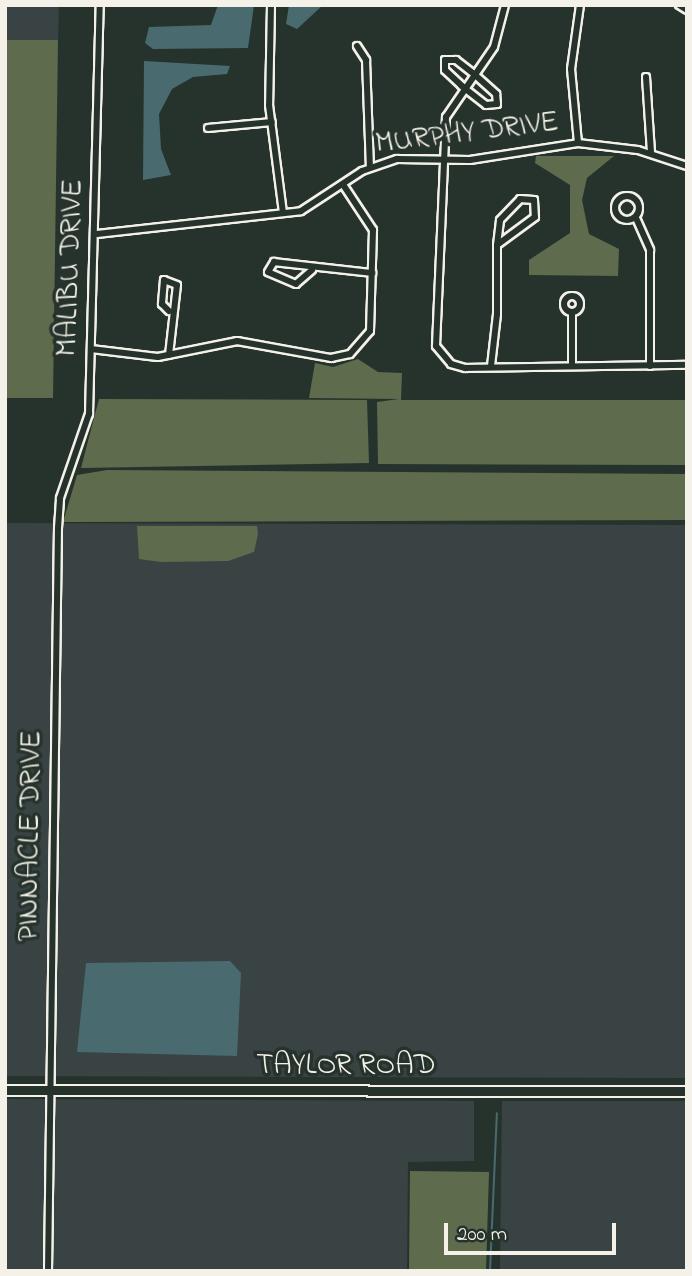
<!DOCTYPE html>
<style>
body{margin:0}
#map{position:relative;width:692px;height:1276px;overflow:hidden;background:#26332d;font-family:"Indie Flower",sans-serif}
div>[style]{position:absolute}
.built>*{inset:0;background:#394343}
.green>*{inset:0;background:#5e6b4d}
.water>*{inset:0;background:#496b6f}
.stream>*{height:2px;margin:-1px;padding:0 1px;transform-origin:1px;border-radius:1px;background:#496b6f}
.roads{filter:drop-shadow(2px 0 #f4f1e8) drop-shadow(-2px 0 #f4f1e8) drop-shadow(0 2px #f4f1e8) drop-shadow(0 -2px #f4f1e8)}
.street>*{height:6px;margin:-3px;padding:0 3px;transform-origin:3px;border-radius:3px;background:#26332d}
.street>.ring{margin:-3px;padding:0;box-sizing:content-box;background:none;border:6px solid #26332d;border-radius:50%}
.secondary>*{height:9px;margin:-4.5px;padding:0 4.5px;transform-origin:4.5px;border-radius:4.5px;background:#26332d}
span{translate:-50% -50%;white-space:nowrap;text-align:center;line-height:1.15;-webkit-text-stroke:7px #26332d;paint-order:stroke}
.street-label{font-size:30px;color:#f4f1e8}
.frame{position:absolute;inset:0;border:7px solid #f4f1e8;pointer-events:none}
.scale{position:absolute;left:444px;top:1223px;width:172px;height:32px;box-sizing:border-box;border:4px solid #f4f1e8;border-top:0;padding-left:9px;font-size:21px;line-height:24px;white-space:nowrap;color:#f4f1e8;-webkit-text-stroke:5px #26332d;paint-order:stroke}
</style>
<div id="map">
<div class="built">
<div style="clip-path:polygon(5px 5px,59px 5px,58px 40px,5px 40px)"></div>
<div style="clip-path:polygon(5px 523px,687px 525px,687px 1078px,5px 1076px)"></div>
<div style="clip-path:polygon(5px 1099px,474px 1101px,474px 1161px,408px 1162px,407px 1271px,5px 1271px)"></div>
<div style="clip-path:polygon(502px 1101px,687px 1101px,687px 1271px,500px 1271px)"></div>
</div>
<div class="green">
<div style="clip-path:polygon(5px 40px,58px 40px,53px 398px,5px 398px)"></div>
<div style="clip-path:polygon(536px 156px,614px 156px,587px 178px,582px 200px,589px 234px,619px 249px,618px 276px,529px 275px,529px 260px,570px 233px,570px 185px,535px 163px)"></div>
<div style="clip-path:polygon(358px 359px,378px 372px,402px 373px,401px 400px,687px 400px,687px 465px,378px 464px,377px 402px,399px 399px,309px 398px,315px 363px,333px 367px)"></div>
<div style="clip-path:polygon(99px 399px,367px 400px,369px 463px,81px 468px)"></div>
<div style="clip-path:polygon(107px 470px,687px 474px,687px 520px,63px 522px,77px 475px)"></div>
<div style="clip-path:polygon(137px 526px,257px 526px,258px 534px,254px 552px,228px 561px,161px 562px,139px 559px)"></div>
<div style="clip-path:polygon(410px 1171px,489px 1172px,486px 1271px,409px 1271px)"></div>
</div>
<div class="water">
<div style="clip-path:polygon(218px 5px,254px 5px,248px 48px,153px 49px,145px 43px,149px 27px,211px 25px)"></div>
<div style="clip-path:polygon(289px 5px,323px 5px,297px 29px,286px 24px)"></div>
<div style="clip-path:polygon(144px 61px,230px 66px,227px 74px,193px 77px,172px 89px,159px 114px,161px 149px,171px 175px,143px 180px)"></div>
<div style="clip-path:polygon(230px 961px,241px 973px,237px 1056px,77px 1052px,86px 963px)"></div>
</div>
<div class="stream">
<div style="left:490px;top:1271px;width:158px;rotate:-87.5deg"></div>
</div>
<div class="roads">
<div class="street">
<div style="left:271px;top:5px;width:100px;rotate:91.1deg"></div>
<div style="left:269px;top:105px;width:109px;rotate:82.6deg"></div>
<div style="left:505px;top:5px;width:43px;rotate:104.7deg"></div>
<div style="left:494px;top:47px;width:85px;rotate:124.4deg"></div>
<div style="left:446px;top:117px;width:229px;rotate:92.5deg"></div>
<div style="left:436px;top:346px;width:23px;rotate:50deg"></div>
<div style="left:451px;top:364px;width:15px;rotate:16deg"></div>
<div style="left:465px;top:368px;width:222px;rotate:-0.8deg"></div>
<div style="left:679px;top:5px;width:9px;rotate:32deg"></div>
<div style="left:357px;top:46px;width:17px;rotate:57deg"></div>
<div style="left:366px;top:60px;width:107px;rotate:87.9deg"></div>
<div style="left:445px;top:60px;width:11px"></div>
<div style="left:456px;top:60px;width:23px;rotate:38deg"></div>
<div style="left:474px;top:74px;width:30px;rotate:42deg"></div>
<div style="left:496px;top:94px;width:10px;rotate:84deg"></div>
<div style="left:497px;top:104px;width:11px;rotate:175deg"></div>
<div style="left:486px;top:105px;width:31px;rotate:-142deg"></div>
<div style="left:462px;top:86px;width:23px;rotate:-137deg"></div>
<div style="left:445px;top:70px;width:10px;rotate:-90deg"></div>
<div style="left:646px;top:77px;width:76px;rotate:86.2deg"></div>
<div style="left:208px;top:128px;width:64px;rotate:-5.4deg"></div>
<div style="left:578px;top:143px;width:74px;rotate:-95.4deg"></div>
<div style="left:571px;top:69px;width:65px;rotate:-82deg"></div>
<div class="ring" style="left:615px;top:196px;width:18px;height:18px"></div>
<div style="left:636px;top:218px;width:35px;rotate:66deg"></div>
<div style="left:650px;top:250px;width:116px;rotate:90deg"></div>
<div style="left:97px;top:234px;width:205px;rotate:-6.4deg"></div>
<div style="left:301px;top:211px;width:73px;rotate:-33.3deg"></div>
<div style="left:362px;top:171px;width:37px;rotate:-19deg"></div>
<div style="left:397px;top:159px;width:73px;rotate:0.8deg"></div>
<div style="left:470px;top:160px;width:109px;rotate:-8.9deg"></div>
<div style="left:578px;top:143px;width:60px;rotate:6.7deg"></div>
<div style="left:638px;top:150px;width:52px;rotate:18.1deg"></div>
<div style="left:312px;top:270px;width:21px;rotate:139deg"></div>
<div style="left:296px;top:284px;width:30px;rotate:-157deg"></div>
<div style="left:268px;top:272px;width:12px;rotate:-59deg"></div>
<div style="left:274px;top:262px;width:99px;rotate:6.4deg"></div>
<div class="ring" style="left:564px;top:296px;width:10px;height:10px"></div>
<div style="left:572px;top:312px;width:51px;rotate:90deg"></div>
<div style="left:91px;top:349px;width:67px;rotate:6.8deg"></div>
<div style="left:158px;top:357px;width:81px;rotate:-11.4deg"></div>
<div style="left:237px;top:341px;width:96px;rotate:10.3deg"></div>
<div style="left:331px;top:358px;width:19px;rotate:-12deg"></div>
<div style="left:350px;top:354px;width:30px;rotate:-49deg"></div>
<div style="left:370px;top:331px;width:101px;rotate:-88.3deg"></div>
<div style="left:373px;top:230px;width:53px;rotate:-123.4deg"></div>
<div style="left:169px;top:355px;width:70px;rotate:-83.5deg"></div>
<div style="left:177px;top:285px;width:14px;rotate:-159deg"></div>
<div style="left:164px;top:280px;width:24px;rotate:95deg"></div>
<div style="left:162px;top:304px;width:10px;rotate:45deg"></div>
<div style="left:491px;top:366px;width:52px;rotate:-83.4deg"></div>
<div style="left:497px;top:314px;width:69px;rotate:-90deg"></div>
<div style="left:497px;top:245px;width:25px;rotate:-83deg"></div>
<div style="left:500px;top:220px;width:29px;rotate:-46deg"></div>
<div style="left:520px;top:199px;width:14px;rotate:4deg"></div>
<div style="left:534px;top:200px;width:17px;rotate:87deg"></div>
<div style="left:535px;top:217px;width:47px;rotate:143.6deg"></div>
<div style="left:48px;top:1271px;width:743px;rotate:-89.23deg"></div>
<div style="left:58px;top:528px;width:30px;rotate:-86deg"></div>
<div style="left:60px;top:498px;width:89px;rotate:-71deg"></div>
<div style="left:89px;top:414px;width:409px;rotate:-88.5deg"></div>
</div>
<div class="secondary">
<div style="left:5px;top:1090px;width:682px;rotate:0.08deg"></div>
</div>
</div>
<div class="street-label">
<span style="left:467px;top:134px;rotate:-7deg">MURPHY DRIVE</span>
<span style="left:71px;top:268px;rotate:-88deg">MALIBU DRIVE</span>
<span style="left:31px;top:836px;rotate:-89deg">PINNACLE DRIVE</span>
<span style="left:346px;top:1066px">TAYLOR ROAD</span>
</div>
<div class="frame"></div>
<div class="scale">200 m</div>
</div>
